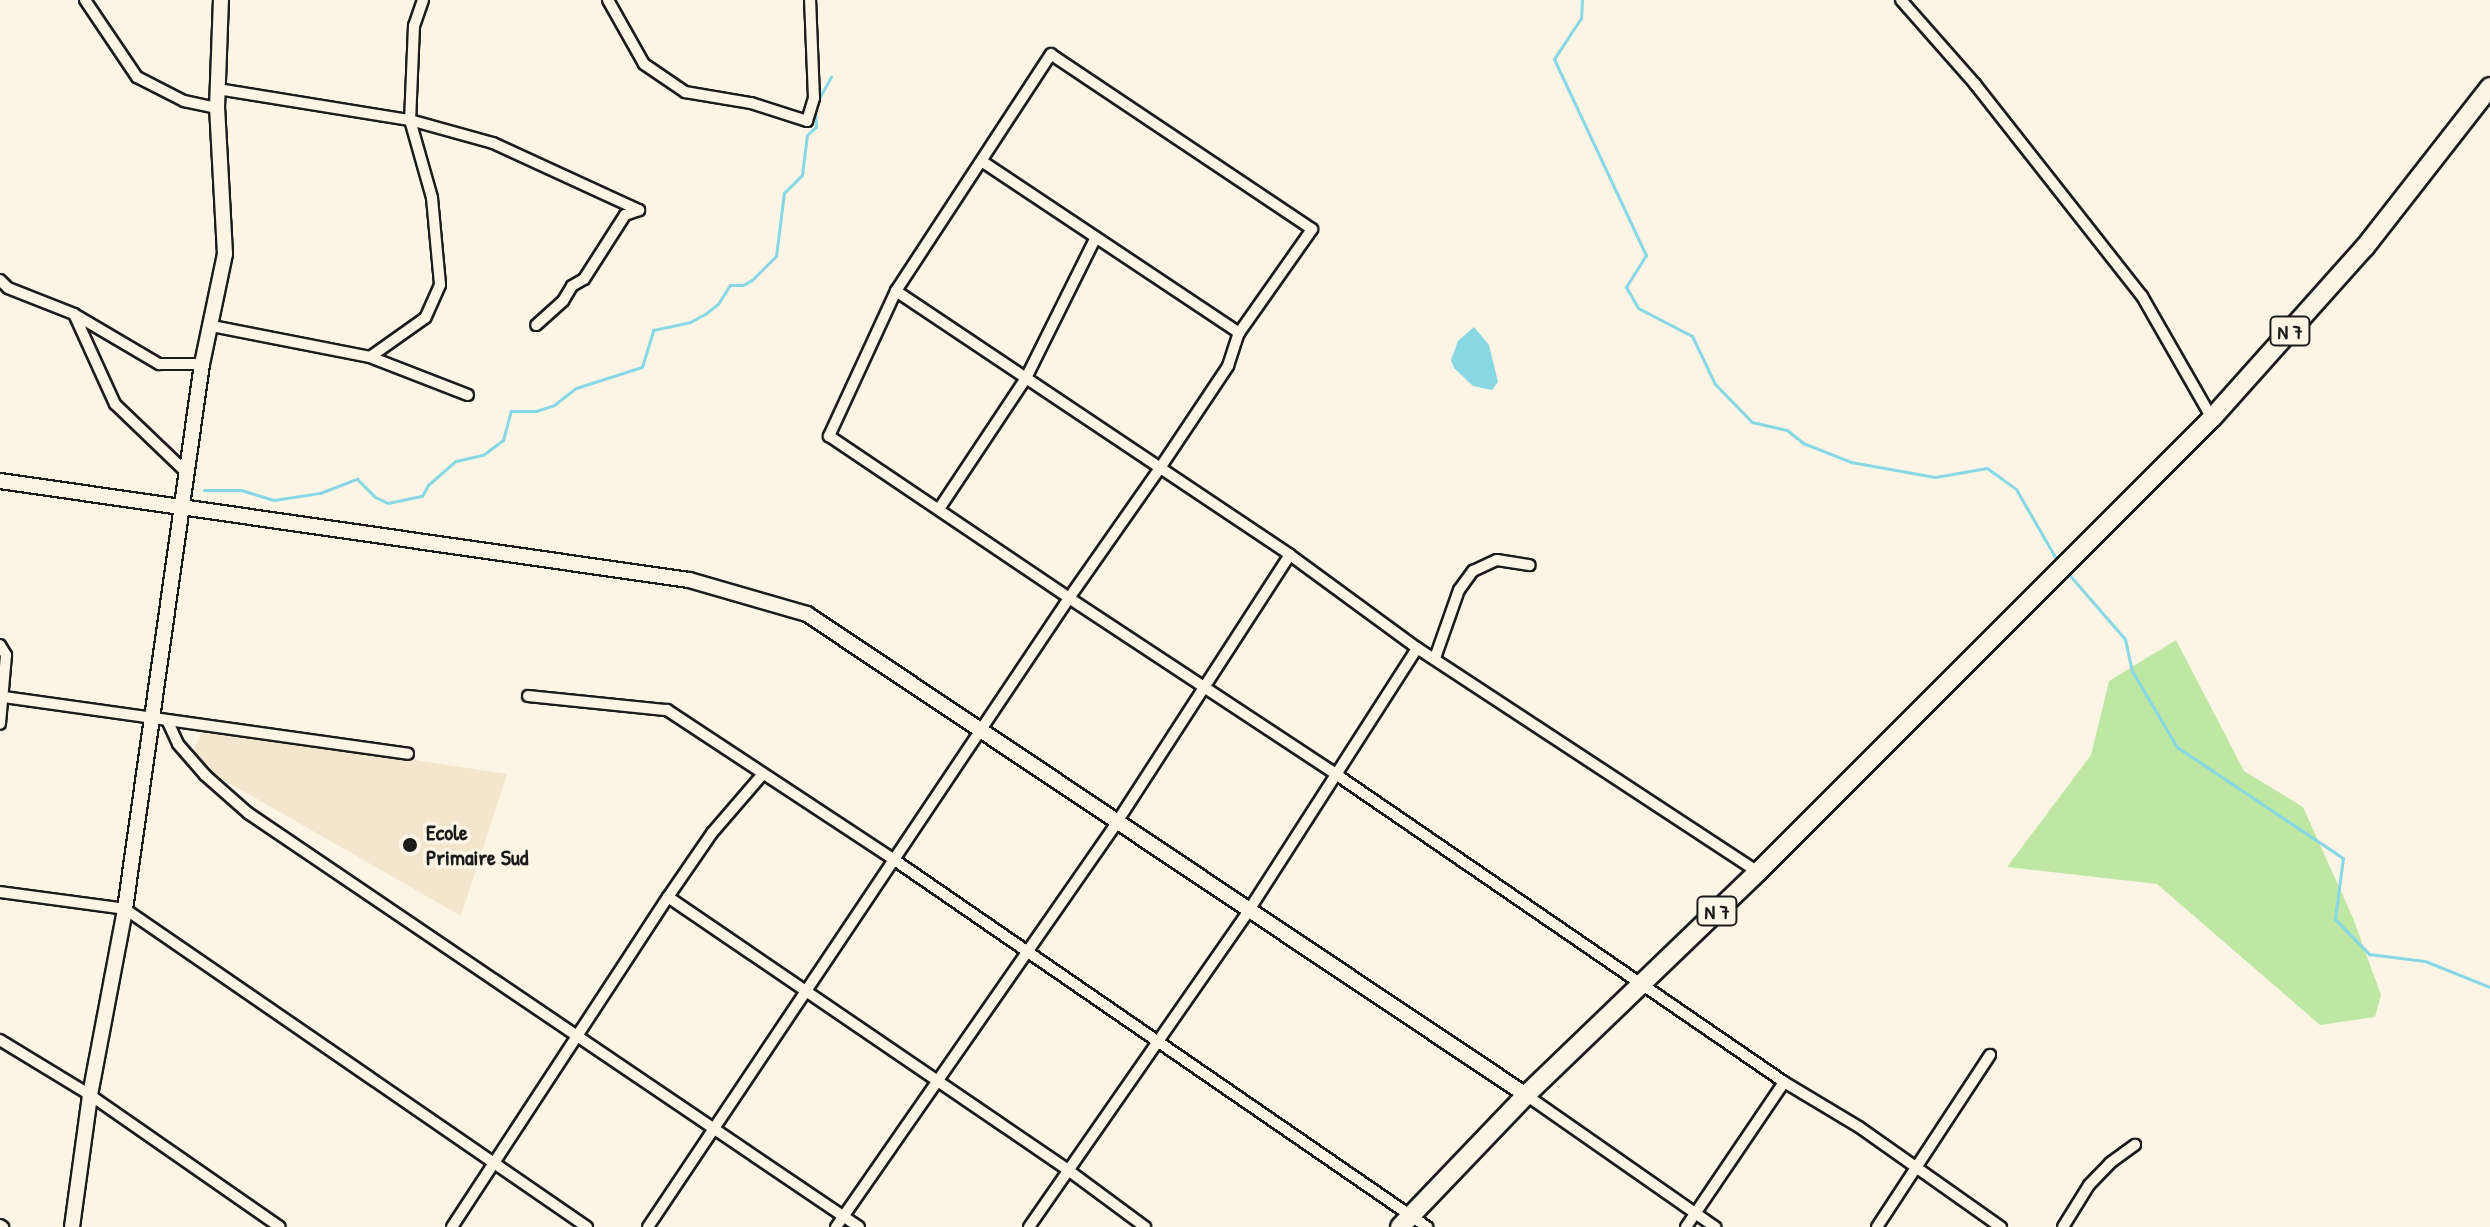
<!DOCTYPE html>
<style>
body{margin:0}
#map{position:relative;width:2490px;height:1227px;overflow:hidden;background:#fcf5e5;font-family:"Patrick Hand",sans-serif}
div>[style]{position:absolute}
.built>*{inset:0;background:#f4e6cd}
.green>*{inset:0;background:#bee7a4}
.water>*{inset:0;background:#87d7e4}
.stream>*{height:3px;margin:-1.5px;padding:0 1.5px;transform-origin:1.5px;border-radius:1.5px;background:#87d7e4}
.roads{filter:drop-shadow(2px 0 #1c1c1c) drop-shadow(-2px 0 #1c1c1c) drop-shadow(0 2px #1c1c1c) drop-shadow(0 -2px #1c1c1c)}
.street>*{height:10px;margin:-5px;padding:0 5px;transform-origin:5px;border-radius:5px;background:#fcf5e5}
.secondary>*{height:14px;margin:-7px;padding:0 7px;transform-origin:7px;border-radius:7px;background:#fcf5e5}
.highway>*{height:18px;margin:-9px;padding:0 9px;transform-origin:9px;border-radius:9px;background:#fcf5e5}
.dots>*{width:22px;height:22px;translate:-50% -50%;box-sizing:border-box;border:4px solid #fcf5e5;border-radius:50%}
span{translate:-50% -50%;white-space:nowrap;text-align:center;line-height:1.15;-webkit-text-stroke:7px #fcf5e5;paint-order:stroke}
.shield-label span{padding:2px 6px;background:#fcf5e5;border:2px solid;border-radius:6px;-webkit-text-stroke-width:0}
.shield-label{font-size:20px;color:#1c1c1c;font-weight:700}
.poi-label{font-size:22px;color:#1c1c1c;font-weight:700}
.left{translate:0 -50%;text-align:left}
</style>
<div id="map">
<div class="built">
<div style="clip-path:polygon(204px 728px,507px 774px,461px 916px,189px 760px)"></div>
</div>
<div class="green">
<div style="clip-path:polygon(2176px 640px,2244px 771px,2303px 807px,2353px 918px,2381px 995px,2375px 1017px,2320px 1025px,2157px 884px,2007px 867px,2091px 755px,2109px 681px)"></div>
</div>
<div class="water">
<div style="clip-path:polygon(1474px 327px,1489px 345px,1498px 382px,1492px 390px,1473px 386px,1454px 368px,1451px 360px,1458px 341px)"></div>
</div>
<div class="stream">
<div style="left:1582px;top:0;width:18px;rotate:93deg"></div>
<div style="left:1581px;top:18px;width:49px;rotate:123.4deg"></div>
<div style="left:1554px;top:59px;width:217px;rotate:64.9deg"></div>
<div style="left:1646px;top:255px;width:38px;rotate:122deg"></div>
<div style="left:1626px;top:287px;width:24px;rotate:60deg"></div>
<div style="left:1638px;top:308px;width:61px;rotate:27.4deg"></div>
<div style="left:1692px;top:336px;width:53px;rotate:64.4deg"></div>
<div style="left:1715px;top:384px;width:53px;rotate:45.8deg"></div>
<div style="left:1752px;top:422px;width:36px;rotate:13deg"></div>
<div style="left:1787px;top:430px;width:21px;rotate:39deg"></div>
<div style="left:1803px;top:443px;width:52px;rotate:21.6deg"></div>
<div style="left:1851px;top:462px;width:85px;rotate:10.1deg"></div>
<div style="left:1935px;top:477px;width:53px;rotate:-9.8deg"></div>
<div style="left:1987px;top:468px;width:36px;rotate:36deg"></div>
<div style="left:2016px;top:489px;width:84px;rotate:60.1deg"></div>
<div style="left:817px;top:102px;width:29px;rotate:-61deg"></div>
<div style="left:204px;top:490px;width:37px"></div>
<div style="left:241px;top:490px;width:34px;rotate:17deg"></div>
<div style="left:274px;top:500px;width:47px;rotate:-8.7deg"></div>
<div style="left:320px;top:493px;width:40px;rotate:-21deg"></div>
<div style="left:357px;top:479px;width:25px;rotate:45deg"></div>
<div style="left:375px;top:497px;width:14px;rotate:25deg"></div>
<div style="left:388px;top:503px;width:35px;rotate:-12deg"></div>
<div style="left:422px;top:496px;width:13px;rotate:-61deg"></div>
<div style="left:428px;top:485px;width:37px;rotate:-41deg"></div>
<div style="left:456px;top:461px;width:28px;rotate:-13deg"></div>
<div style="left:483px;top:455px;width:25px;rotate:-37deg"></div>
<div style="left:503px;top:440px;width:30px;rotate:-75deg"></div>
<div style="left:511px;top:411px;width:25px"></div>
<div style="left:536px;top:411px;width:19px;rotate:-18deg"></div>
<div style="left:554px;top:405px;width:28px;rotate:-38deg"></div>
<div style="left:576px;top:388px;width:69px;rotate:-17.7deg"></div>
<div style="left:642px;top:367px;width:39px;rotate:-73deg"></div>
<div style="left:653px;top:330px;width:38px;rotate:-12deg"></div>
<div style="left:690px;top:322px;width:17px;rotate:-28deg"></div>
<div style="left:705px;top:314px;width:16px;rotate:-38deg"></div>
<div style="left:718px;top:304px;width:22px;rotate:-58deg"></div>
<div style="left:730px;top:285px;width:13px"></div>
<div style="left:743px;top:285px;width:10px;rotate:-29deg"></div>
<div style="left:752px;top:280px;width:34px;rotate:-45deg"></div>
<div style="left:776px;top:256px;width:64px;rotate:-82.8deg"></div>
<div style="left:784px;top:193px;width:25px;rotate:-45deg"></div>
<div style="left:802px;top:175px;width:40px;rotate:-82.9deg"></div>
<div style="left:807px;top:135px;width:12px;rotate:-42deg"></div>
<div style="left:816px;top:127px;width:18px;rotate:-93deg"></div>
<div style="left:2066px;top:571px;width:90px;rotate:49.1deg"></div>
<div style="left:2125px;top:639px;width:33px;rotate:78deg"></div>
<div style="left:2132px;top:671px;width:88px;rotate:59.4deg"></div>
<div style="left:2177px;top:747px;width:200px;rotate:33.8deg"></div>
<div style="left:2343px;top:858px;width:62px;rotate:97.5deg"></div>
<div style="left:2335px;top:919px;width:49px;rotate:45.8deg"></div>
<div style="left:2369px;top:954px;width:56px;rotate:7.1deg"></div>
<div style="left:2425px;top:961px;width:70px;rotate:21.8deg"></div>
</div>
<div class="roads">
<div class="street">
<div style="left:85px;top:0;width:93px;rotate:56deg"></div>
<div style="left:137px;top:77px;width:53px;rotate:27.1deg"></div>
<div style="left:184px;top:101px;width:34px;rotate:12deg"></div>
<div style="left:423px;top:0;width:28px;rotate:109deg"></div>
<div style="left:414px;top:26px;width:94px;rotate:92.4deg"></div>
<div style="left:410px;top:120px;width:86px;rotate:15.5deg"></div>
<div style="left:493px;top:143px;width:161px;rotate:24.7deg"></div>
<div style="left:639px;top:210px;width:15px;rotate:160deg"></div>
<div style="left:625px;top:215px;width:76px;rotate:122.6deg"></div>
<div style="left:584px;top:279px;width:14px;rotate:150deg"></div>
<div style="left:572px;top:286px;width:17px;rotate:121deg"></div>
<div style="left:563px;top:301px;width:36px;rotate:138deg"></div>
<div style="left:608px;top:0;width:73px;rotate:60.6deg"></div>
<div style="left:644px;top:64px;width:50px;rotate:34.3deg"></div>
<div style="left:685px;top:92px;width:67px;rotate:9.5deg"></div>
<div style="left:751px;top:103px;width:59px;rotate:17.8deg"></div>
<div style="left:807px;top:121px;width:24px;rotate:-73deg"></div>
<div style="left:814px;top:98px;width:98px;rotate:-92.3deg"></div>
<div style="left:1901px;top:0;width:112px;rotate:48.6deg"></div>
<div style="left:1975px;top:84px;width:270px;rotate:51.8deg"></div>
<div style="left:2142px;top:296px;width:141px;rotate:60.2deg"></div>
<div style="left:218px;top:89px;width:194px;rotate:9.2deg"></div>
<div style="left:410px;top:120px;width:81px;rotate:74.2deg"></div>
<div style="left:432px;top:198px;width:87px;rotate:84.7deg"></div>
<div style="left:440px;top:285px;width:36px;rotate:114deg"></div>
<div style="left:425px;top:318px;width:67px;rotate:144.7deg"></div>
<div style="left:983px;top:162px;width:308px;rotate:33.7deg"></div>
<div style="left:0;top:280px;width:11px;rotate:45deg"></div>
<div style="left:8px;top:288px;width:71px;rotate:21.5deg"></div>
<div style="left:74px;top:314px;width:99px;rotate:30.5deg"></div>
<div style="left:159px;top:364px;width:43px"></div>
<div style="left:896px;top:291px;width:474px;rotate:33.8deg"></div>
<div style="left:1290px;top:555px;width:157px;rotate:36.2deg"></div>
<div style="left:1417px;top:648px;width:408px;rotate:33.3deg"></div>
<div style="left:74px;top:314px;width:99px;rotate:65.5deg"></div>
<div style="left:115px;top:404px;width:101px;rotate:43.8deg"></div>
<div style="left:212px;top:326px;width:161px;rotate:11.1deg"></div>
<div style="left:370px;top:357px;width:105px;rotate:21.2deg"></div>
<div style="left:939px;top:509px;width:157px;rotate:-56.4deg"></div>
<div style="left:1026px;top:378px;width:157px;rotate:-63.6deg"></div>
<div style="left:0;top:645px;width:12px;rotate:59deg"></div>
<div style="left:6px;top:655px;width:69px;rotate:95deg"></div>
<div style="left:1435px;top:658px;width:72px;rotate:-70.6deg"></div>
<div style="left:1459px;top:590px;width:24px;rotate:-54deg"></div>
<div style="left:1473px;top:571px;width:26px;rotate:-25deg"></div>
<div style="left:1497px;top:560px;width:33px;rotate:9deg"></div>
<div style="left:528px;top:696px;width:140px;rotate:5.8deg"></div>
<div style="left:667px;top:710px;width:271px;rotate:33.4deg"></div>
<div style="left:893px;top:859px;width:649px;rotate:34.57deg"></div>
<div style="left:4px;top:697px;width:408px;rotate:8deg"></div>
<div style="left:167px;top:720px;width:26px;rotate:65deg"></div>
<div style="left:178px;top:744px;width:41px;rotate:48.9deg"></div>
<div style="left:205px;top:775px;width:57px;rotate:41.5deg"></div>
<div style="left:248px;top:813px;width:738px;rotate:34.12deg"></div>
<div style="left:0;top:892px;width:126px;rotate:7.7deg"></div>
<div style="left:125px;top:909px;width:561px;rotate:34.54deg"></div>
<div style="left:668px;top:897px;width:484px;rotate:34.3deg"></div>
<div style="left:1068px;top:1170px;width:96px;rotate:36.5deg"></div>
<div style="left:0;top:1040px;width:105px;rotate:31.4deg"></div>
<div style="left:90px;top:1095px;width:231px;rotate:34.8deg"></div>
<div style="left:1526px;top:1095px;width:231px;rotate:34.9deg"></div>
<div style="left:0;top:1225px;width:4px;rotate:34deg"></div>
<div style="left:452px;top:1227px;width:394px;rotate:-56.8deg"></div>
<div style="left:668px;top:897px;width:78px;rotate:-55.5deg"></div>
<div style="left:712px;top:833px;width:75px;rotate:-49.3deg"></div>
<div style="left:648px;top:1227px;width:757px;rotate:-56.2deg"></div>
<div style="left:1069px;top:598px;width:159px;rotate:-55deg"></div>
<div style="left:1160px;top:468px;width:123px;rotate:-56.3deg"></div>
<div style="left:1228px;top:366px;width:35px;rotate:-72deg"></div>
<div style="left:1239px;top:333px;width:127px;rotate:-54.9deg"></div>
<div style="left:1312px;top:229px;width:314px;rotate:-146.2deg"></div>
<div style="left:1051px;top:54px;width:283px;rotate:123.2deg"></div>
<div style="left:896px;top:291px;width:160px;rotate:114.8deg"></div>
<div style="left:829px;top:436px;width:290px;rotate:34deg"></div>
<div style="left:1069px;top:598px;width:321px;rotate:33.4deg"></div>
<div style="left:1337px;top:775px;width:542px;rotate:34.48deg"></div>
<div style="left:1784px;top:1082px;width:87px;rotate:31deg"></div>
<div style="left:1859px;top:1127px;width:174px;rotate:35.2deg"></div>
<div style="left:836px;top:1227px;width:493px;rotate:-55.2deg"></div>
<div style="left:1117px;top:822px;width:318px;rotate:-57.1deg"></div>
<div style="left:1029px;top:1227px;width:386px;rotate:-55.2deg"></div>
<div style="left:1249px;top:910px;width:311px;rotate:-57.3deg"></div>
<div style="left:1686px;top:1227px;width:175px;rotate:-55.9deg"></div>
<div style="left:1877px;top:1227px;width:206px;rotate:-56.7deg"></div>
<div style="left:2063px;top:1227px;width:49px;rotate:-58.2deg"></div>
<div style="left:2089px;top:1185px;width:30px;rotate:-46deg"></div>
<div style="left:2110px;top:1163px;width:31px;rotate:-36deg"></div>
</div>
<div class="secondary">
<div style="left:0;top:481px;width:696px;rotate:8.18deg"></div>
<div style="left:689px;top:580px;width:123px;rotate:16.1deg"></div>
<div style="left:807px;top:614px;width:865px;rotate:33.78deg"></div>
<div style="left:72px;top:1227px;width:133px;rotate:-82.2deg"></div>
<div style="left:90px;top:1095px;width:189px;rotate:-79.3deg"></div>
<div style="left:125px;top:909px;width:550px;rotate:-81.96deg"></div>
<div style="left:202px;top:364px;width:112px;rotate:-78.2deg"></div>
<div style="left:225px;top:254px;width:146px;rotate:-93.1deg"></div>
<div style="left:217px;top:108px;width:108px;rotate:-87.9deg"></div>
</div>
<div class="highway">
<div style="left:1400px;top:1227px;width:182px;rotate:-46.3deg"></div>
<div style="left:1526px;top:1095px;width:322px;rotate:-43.9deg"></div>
<div style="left:1758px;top:872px;width:642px;rotate:-45deg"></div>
<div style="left:2212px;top:418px;width:229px;rotate:-48.2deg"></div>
<div style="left:2365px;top:247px;width:203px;rotate:-52deg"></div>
</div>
</div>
<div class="dots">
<div style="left:410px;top:845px;background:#1c1c1c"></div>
</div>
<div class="shield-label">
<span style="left:2290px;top:331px">N 7</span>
<span style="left:1717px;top:911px">N 7</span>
</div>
<div class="poi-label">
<span class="left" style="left:426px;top:845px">Ecole<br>Primaire Sud</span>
</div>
</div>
